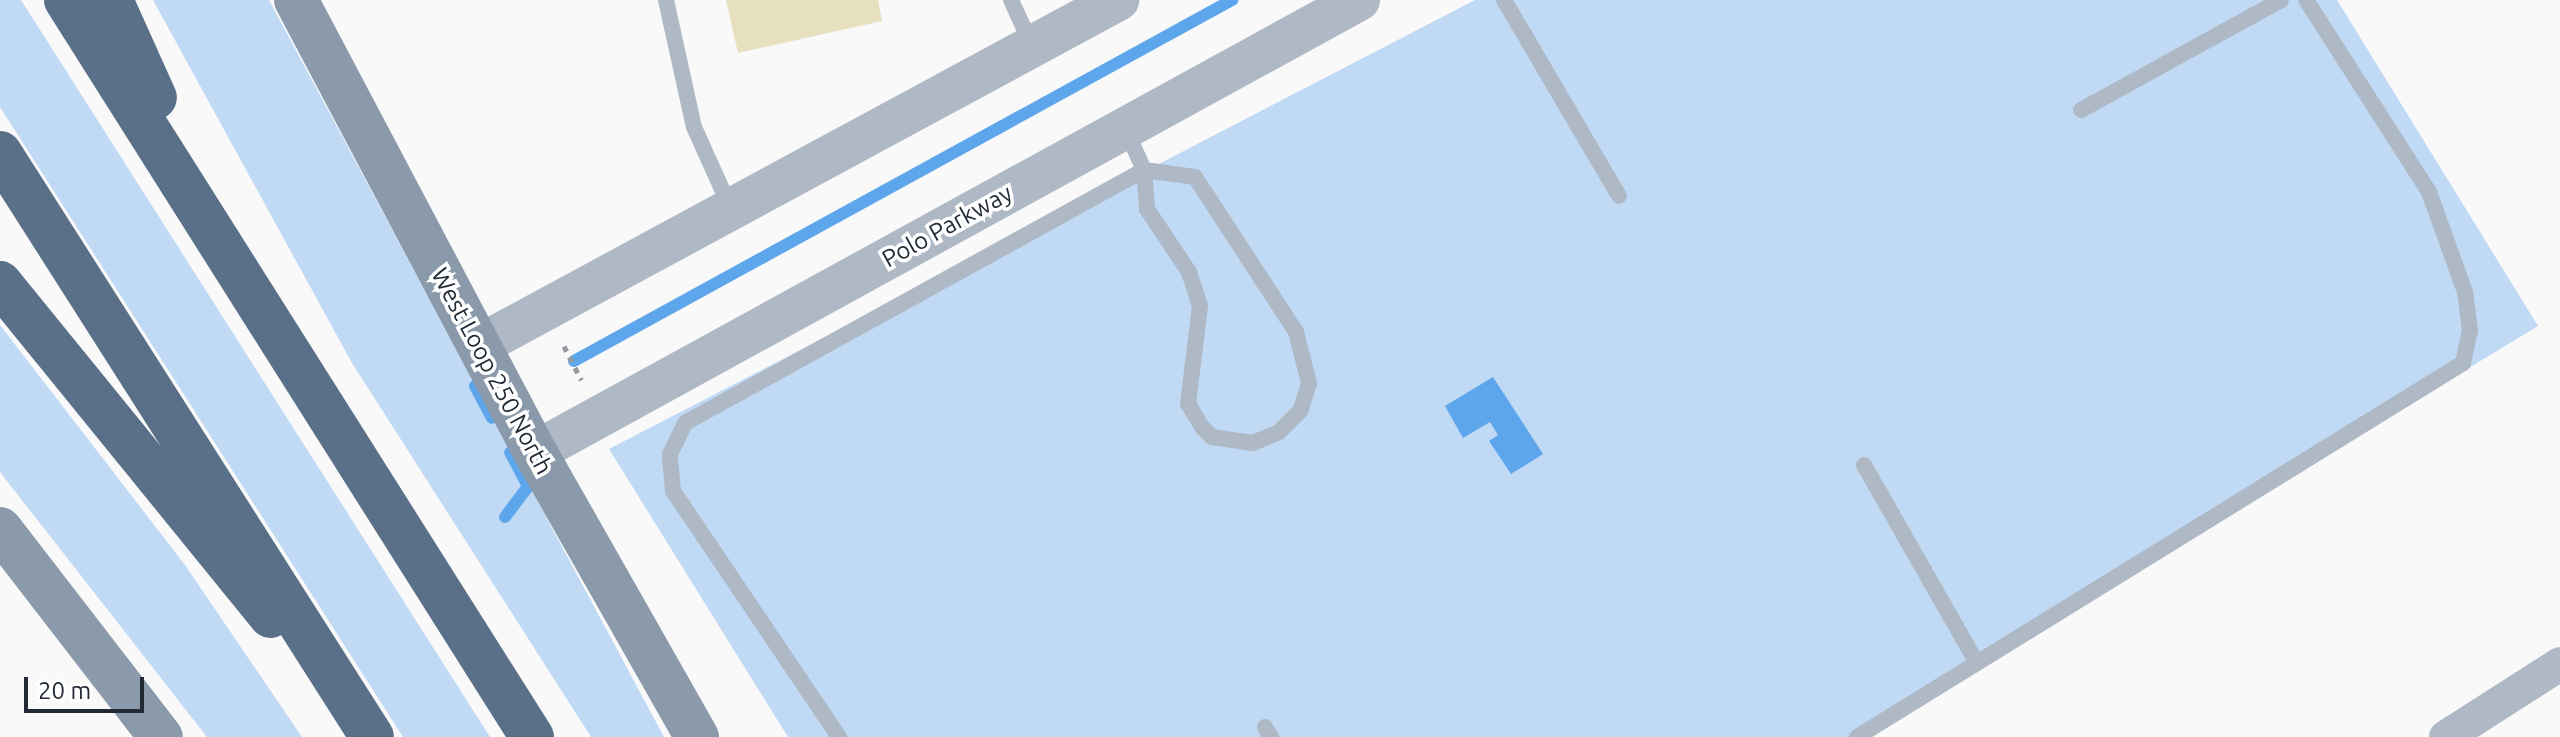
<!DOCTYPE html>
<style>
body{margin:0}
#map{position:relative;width:2560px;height:737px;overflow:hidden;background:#f9f9f9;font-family:Ubuntu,sans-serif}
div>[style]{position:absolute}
.green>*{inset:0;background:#c0d9f4}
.water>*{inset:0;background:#5ea6ec}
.stream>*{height:12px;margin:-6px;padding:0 6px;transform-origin:6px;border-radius:6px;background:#5ea6ec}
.building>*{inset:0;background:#e7e0be}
.path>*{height:5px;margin-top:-2.5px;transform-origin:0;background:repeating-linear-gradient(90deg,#979ba0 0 6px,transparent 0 12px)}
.service>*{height:16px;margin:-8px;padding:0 8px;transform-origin:8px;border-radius:8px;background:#afb9c5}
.minor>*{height:34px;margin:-17px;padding:0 17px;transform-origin:17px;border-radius:17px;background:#afb9c5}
.tertiary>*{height:42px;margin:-21px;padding:0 21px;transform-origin:21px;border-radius:21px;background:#afb9c5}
.secondary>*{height:44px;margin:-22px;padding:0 22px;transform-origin:22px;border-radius:22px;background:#8a9aab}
.motorway>*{height:44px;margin:-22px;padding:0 22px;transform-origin:22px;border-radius:22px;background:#5a7088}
span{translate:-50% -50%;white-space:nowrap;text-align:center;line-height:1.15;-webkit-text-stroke:7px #fff;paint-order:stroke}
.street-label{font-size:24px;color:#222b35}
.scale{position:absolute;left:24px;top:677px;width:120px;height:36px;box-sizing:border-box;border:4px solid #222b35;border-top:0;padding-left:10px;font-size:24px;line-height:28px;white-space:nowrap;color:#222b35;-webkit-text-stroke:6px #fff;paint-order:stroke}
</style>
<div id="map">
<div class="green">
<div style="clip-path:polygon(0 0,21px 0,490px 737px,403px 737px,0 107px)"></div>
<div style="clip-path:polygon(153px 0,269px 0,664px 737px,591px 737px,352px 363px)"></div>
<div style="clip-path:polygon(1475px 0,2337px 0,2538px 326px,1861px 737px,788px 737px,609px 449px)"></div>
<div style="clip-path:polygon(0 325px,185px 565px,302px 737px,207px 737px,0 472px)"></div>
</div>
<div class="water">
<div style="clip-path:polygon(1493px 377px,1543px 454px,1511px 474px,1489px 441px,1498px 435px,1490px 422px,1463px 438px,1445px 406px)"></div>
</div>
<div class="stream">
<div style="left:574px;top:361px;width:751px;rotate:-28.75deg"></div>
<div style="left:475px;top:386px;width:36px;rotate:62deg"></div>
<div style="left:505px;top:517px;width:39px;rotate:-53deg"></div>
<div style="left:528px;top:486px;width:38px;rotate:-118deg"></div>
</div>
<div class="building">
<div style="clip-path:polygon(726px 0,878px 0,882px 21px,738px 53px)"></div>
</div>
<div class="path">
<div style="left:564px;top:346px;width:38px;rotate:63deg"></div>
</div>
<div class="service">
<div style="left:666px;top:0;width:130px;rotate:77.6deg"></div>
<div style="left:694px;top:127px;width:88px;rotate:65.8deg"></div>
<div style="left:1011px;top:0;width:51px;rotate:65.5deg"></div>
<div style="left:1504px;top:0;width:227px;rotate:59.6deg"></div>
<div style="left:2081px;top:110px;width:228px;rotate:-28.8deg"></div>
<div style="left:1864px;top:465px;width:228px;rotate:60.3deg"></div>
<div style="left:1265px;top:727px;width:12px;rotate:59deg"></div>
<div style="left:839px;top:737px;width:297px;rotate:-124deg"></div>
<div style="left:673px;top:491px;width:37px;rotate:-95deg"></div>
<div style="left:670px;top:454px;width:34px;rotate:-64deg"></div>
<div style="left:685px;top:423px;width:524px;rotate:-28.86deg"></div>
<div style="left:1144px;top:170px;width:51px;rotate:7.8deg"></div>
<div style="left:1195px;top:177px;width:185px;rotate:56.9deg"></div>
<div style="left:1296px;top:332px;width:53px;rotate:75.7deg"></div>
<div style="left:1309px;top:383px;width:28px;rotate:107deg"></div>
<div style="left:1301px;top:410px;width:31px;rotate:135deg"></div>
<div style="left:1279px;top:432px;width:28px;rotate:157deg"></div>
<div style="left:1253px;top:443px;width:41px;rotate:-171.7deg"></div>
<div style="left:1212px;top:437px;width:14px;rotate:-135deg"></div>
<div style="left:1202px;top:427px;width:27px;rotate:-121deg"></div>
<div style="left:1188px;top:404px;width:99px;rotate:-83deg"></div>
<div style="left:1200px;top:306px;width:36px;rotate:-108deg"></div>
<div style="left:1189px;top:272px;width:76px;rotate:-123.7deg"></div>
<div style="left:1147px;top:209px;width:39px;rotate:-94deg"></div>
<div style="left:1144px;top:170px;width:44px;rotate:-114.2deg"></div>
<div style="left:1857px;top:737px;width:712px;rotate:-31.68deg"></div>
<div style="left:2463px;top:363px;width:33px;rotate:-78deg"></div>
<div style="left:2470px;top:331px;width:39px;rotate:-97deg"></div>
<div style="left:2465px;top:292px;width:106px;rotate:-109.8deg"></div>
<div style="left:2429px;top:192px;width:228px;rotate:-122.6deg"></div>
</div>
<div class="minor">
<div style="left:2446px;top:737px;width:135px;rotate:-32.6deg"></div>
</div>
<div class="tertiary">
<div style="left:478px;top:346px;width:728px;rotate:-28.4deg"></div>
<div style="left:535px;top:452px;width:940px;rotate:-28.75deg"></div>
</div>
<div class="secondary">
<div style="left:296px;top:0;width:511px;rotate:62.13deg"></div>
<div style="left:535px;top:452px;width:328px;rotate:60.4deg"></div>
<div style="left:0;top:529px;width:263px;rotate:52.3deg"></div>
</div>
<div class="motorway">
<div style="left:66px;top:0;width:872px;rotate:57.7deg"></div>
<div style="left:111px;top:0;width:107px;rotate:65.8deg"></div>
<div style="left:0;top:153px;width:692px;rotate:57.5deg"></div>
<div style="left:0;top:283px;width:429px;rotate:50.9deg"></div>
</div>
<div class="street-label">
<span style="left:947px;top:226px;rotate:-29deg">Polo Parkway</span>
<span style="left:492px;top:371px;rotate:62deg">West Loop 250 North</span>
</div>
<div class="scale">20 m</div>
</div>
